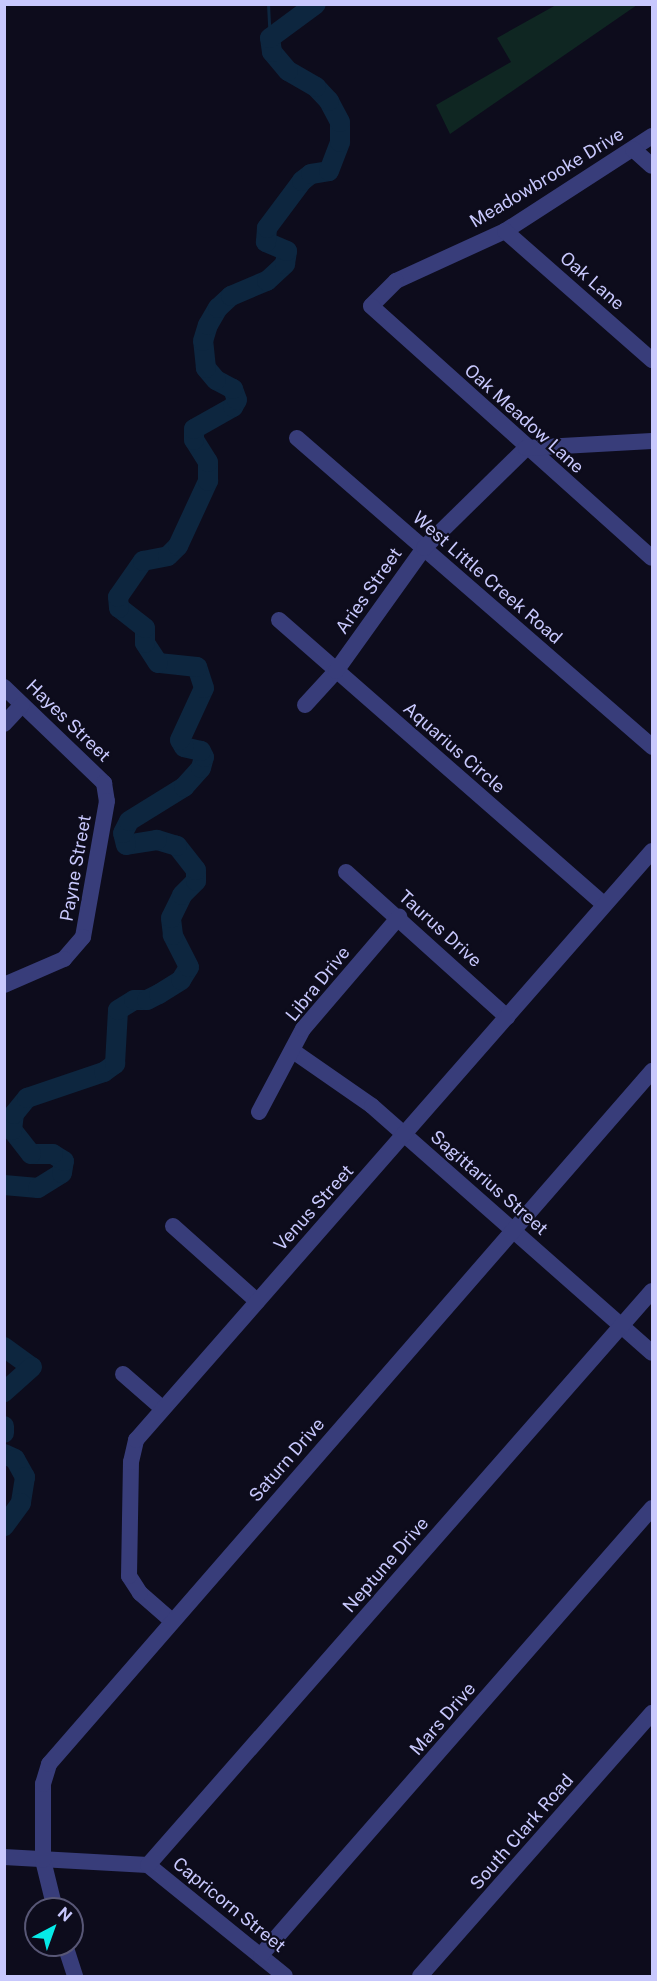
<!DOCTYPE html>
<style>
body{margin:0}
#map{position:relative;width:657px;height:1981px;overflow:hidden;background:#0d0c1c;font-family:"Public Sans",sans-serif}
div>[style]{position:absolute}
.green>*{inset:0;background:#0f2622}
.stream>*{height:3px;margin:-1.5px;padding:0 1.5px;transform-origin:1.5px;border-radius:1.5px;background:#0d263f}
.river>*{height:20px;margin:-10px;padding:0 10px;transform-origin:10px;border-radius:10px;background:#0d263f}
.minor>*{height:16px;margin:-8px;padding:0 8px;transform-origin:8px;border-radius:8px;background:#383d7a}
span{translate:-50% -50%;white-space:nowrap;text-align:center;line-height:1.15;-webkit-text-stroke:4.5px #0d0c1c;paint-order:stroke}
.street-label{font-size:18px;color:#c8c8fd}
.frame{position:absolute;inset:0;border:6px solid #c8c8fd;pointer-events:none}
.north{position:absolute;left:24px;top:1897px;width:60px;height:60px;box-sizing:border-box;background:#0d0c1c;border:2px solid #585776;border-radius:50%;rotate:41deg;font-size:16px;font-weight:700;line-height:24px;text-align:center;color:#c8c8fd}
.north::after{content:'';display:block;margin:auto;width:21px;height:27px;background:#06ebe8;clip-path:polygon(50% 0,100% 100%,50% 72%,0 100%)}
</style>
<div id="map">
<div class="green">
<div style="clip-path:polygon(556px 5px,637px 5px,450px 134px,436px 105px,511px 62px,497px 38px)"></div>
</div>
<div class="stream">
<div style="left:268px;top:4px;width:34px;rotate:87deg"></div>
</div>
<div class="river">
<div style="left:4px;top:1185px;width:34px;rotate:5deg"></div>
<div style="left:38px;top:1188px;width:28px;rotate:-32deg"></div>
<div style="left:62px;top:1173px;width:12px;rotate:-81deg"></div>
<div style="left:64px;top:1161px;width:13px;rotate:-148deg"></div>
<div style="left:53px;top:1154px;width:22px;rotate:180deg"></div>
<div style="left:31px;top:1154px;width:31px;rotate:-128deg"></div>
<div style="left:12px;top:1130px;width:16px;rotate:-83deg"></div>
<div style="left:14px;top:1114px;width:21px;rotate:-51deg"></div>
<div style="left:27px;top:1098px;width:81px;rotate:-18.7deg"></div>
<div style="left:104px;top:1072px;width:14px;rotate:-36deg"></div>
<div style="left:115px;top:1064px;width:54px;rotate:-86.8deg"></div>
<div style="left:118px;top:1010px;width:19px;rotate:-32deg"></div>
<div style="left:134px;top:1000px;width:13px"></div>
<div style="left:147px;top:1000px;width:13px;rotate:-27deg"></div>
<div style="left:159px;top:994px;width:26px;rotate:-32deg"></div>
<div style="left:181px;top:980px;width:15px;rotate:-58deg"></div>
<div style="left:189px;top:967px;width:36px;rotate:-117deg"></div>
<div style="left:173px;top:935px;width:17px;rotate:-97deg"></div>
<div style="left:171px;top:918px;width:25px;rotate:-64deg"></div>
<div style="left:182px;top:895px;width:20px;rotate:-45deg"></div>
<div style="left:196px;top:881px;width:11px;rotate:-90deg"></div>
<div style="left:196px;top:870px;width:31px;rotate:-128deg"></div>
<div style="left:177px;top:846px;width:21px;rotate:-163deg"></div>
<div style="left:157px;top:840px;width:31px;rotate:171deg"></div>
<div style="left:126px;top:845px;width:12px;rotate:-104deg"></div>
<div style="left:123px;top:833px;width:13px;rotate:-63deg"></div>
<div style="left:129px;top:821px;width:65px;rotate:-31.7deg"></div>
<div style="left:184px;top:787px;width:25px;rotate:-48deg"></div>
<div style="left:201px;top:768px;width:11px;rotate:-75deg"></div>
<div style="left:204px;top:757px;width:7px;rotate:-117deg"></div>
<div style="left:201px;top:751px;width:17px;rotate:-167deg"></div>
<div style="left:184px;top:747px;width:8px;rotate:-120deg"></div>
<div style="left:180px;top:740px;width:57px;rotate:-65.2deg"></div>
<div style="left:204px;top:688px;width:22px;rotate:-108deg"></div>
<div style="left:197px;top:667px;width:39px;rotate:-174deg"></div>
<div style="left:158px;top:663px;width:24px;rotate:-123deg"></div>
<div style="left:145px;top:643px;width:15px;rotate:-90deg"></div>
<div style="left:145px;top:628px;width:33px;rotate:-142deg"></div>
<div style="left:119px;top:608px;width:11px;rotate:-95deg"></div>
<div style="left:118px;top:597px;width:44px;rotate:-55.2deg"></div>
<div style="left:143px;top:561px;width:25px;rotate:-11deg"></div>
<div style="left:168px;top:556px;width:14px;rotate:-45deg"></div>
<div style="left:178px;top:546px;width:72px;rotate:-65.2deg"></div>
<div style="left:208px;top:481px;width:19px;rotate:-90deg"></div>
<div style="left:208px;top:462px;width:26px;rotate:-122deg"></div>
<div style="left:194px;top:440px;width:11px;rotate:-90deg"></div>
<div style="left:194px;top:429px;width:45px;rotate:-29.4deg"></div>
<div style="left:233px;top:407px;width:8px;rotate:-60deg"></div>
<div style="left:237px;top:400px;width:12px;rotate:-110deg"></div>
<div style="left:233px;top:389px;width:19px;rotate:-152deg"></div>
<div style="left:216px;top:380px;width:16px;rotate:-130deg"></div>
<div style="left:206px;top:368px;width:27px;rotate:-96deg"></div>
<div style="left:203px;top:341px;width:17px;rotate:-73deg"></div>
<div style="left:208px;top:325px;width:20px;rotate:-60deg"></div>
<div style="left:218px;top:308px;width:18px;rotate:-43deg"></div>
<div style="left:231px;top:296px;width:39px;rotate:-23deg"></div>
<div style="left:267px;top:281px;width:25px;rotate:-43deg"></div>
<div style="left:285px;top:264px;width:13px;rotate:-81deg"></div>
<div style="left:287px;top:251px;width:23px;rotate:-157deg"></div>
<div style="left:266px;top:242px;width:14px;rotate:-86deg"></div>
<div style="left:267px;top:228px;width:59px;rotate:-53.3deg"></div>
<div style="left:302px;top:181px;width:11px;rotate:-38deg"></div>
<div style="left:311px;top:174px;width:18px;rotate:-9deg"></div>
<div style="left:329px;top:171px;width:31px;rotate:-69deg"></div>
<div style="left:340px;top:142px;width:20px;rotate:-90deg"></div>
<div style="left:340px;top:122px;width:24px;rotate:-118deg"></div>
<div style="left:329px;top:101px;width:19px;rotate:-133deg"></div>
<div style="left:316px;top:87px;width:32px;rotate:-150deg"></div>
<div style="left:288px;top:71px;width:25px;rotate:-130deg"></div>
<div style="left:272px;top:52px;width:14px;rotate:-98deg"></div>
<div style="left:270px;top:38px;width:57px;rotate:-36.5deg"></div>
<div style="left:4px;top:1347px;width:34px;rotate:36deg"></div>
<div style="left:32px;top:1367px;width:38px;rotate:138deg"></div>
<div style="left:4px;top:1426px;width:7px;rotate:90deg"></div>
<div style="left:4px;top:1454px;width:12px;rotate:24deg"></div>
<div style="left:15px;top:1459px;width:21px;rotate:61deg"></div>
<div style="left:25px;top:1477px;width:26px;rotate:99deg"></div>
<div style="left:21px;top:1503px;width:29px;rotate:126deg"></div>
</div>
<div class="minor">
<div style="left:652px;top:136px;width:175px;rotate:147.1deg"></div>
<div style="left:505px;top:231px;width:120px;rotate:155.4deg"></div>
<div style="left:396px;top:281px;width:35px;rotate:135deg"></div>
<div style="left:371px;top:306px;width:377px;rotate:41.9deg"></div>
<div style="left:633px;top:149px;width:25px;rotate:42deg"></div>
<div style="left:505px;top:231px;width:196px;rotate:41.3deg"></div>
<div style="left:297px;top:438px;width:471px;rotate:41deg"></div>
<div style="left:279px;top:620px;width:432px;rotate:41.2deg"></div>
<div style="left:4px;top:687px;width:139px;rotate:43.8deg"></div>
<div style="left:104px;top:783px;width:18px;rotate:81deg"></div>
<div style="left:107px;top:801px;width:138px;rotate:100deg"></div>
<div style="left:83px;top:937px;width:29px;rotate:131deg"></div>
<div style="left:64px;top:959px;width:65px;rotate:156.6deg"></div>
<div style="left:305px;top:705px;width:46px;rotate:-47.6deg"></div>
<div style="left:336px;top:671px;width:151px;rotate:-54.4deg"></div>
<div style="left:424px;top:548px;width:143px;rotate:-44.4deg"></div>
<div style="left:526px;top:448px;width:126px;rotate:-3.2deg"></div>
<div style="left:4px;top:724px;width:26px;rotate:-47deg"></div>
<div style="left:346px;top:872px;width:217px;rotate:42deg"></div>
<div style="left:293px;top:1051px;width:96px;rotate:34.8deg"></div>
<div style="left:372px;top:1106px;width:373px;rotate:41.4deg"></div>
<div style="left:259px;top:1112px;width:94px;rotate:-62.1deg"></div>
<div style="left:303px;top:1029px;width:148px;rotate:-49.4deg"></div>
<div style="left:173px;top:1226px;width:113px;rotate:41.8deg"></div>
<div style="left:123px;top:1374px;width:52px;rotate:41.1deg"></div>
<div style="left:172px;top:1621px;width:43px;rotate:-138.8deg"></div>
<div style="left:140px;top:1593px;width:20px;rotate:-123deg"></div>
<div style="left:129px;top:1576px;width:114px;rotate:-89deg"></div>
<div style="left:131px;top:1462px;width:23px;rotate:-77deg"></div>
<div style="left:136px;top:1440px;width:783px;rotate:-48.78deg"></div>
<div style="left:4px;top:1857px;width:144px;rotate:3.2deg"></div>
<div style="left:148px;top:1865px;width:176px;rotate:39deg"></div>
<div style="left:148px;top:1865px;width:764px;rotate:-48.72deg"></div>
<div style="left:55px;top:1909px;width:50px;rotate:-103.8deg"></div>
<div style="left:43px;top:1860px;width:76px;rotate:-90deg"></div>
<div style="left:43px;top:1784px;width:21px;rotate:-73deg"></div>
<div style="left:49px;top:1764px;width:919px;rotate:-48.97deg"></div>
<div style="left:65px;top:1945px;width:33px;rotate:72deg"></div>
<div style="left:261px;top:1955px;width:594px;rotate:-48.82deg"></div>
<div style="left:420px;top:1976px;width:351px;rotate:-48.6deg"></div>
</div>
<div class="street-label">
<span style="left:547px;top:178px;rotate:-31deg">Meadowbrooke Drive</span>
<span style="left:592px;top:281px;rotate:41deg">Oak Lane</span>
<span style="left:524px;top:419px;rotate:42deg">Oak Meadow Lane</span>
<span style="left:487px;top:578px;rotate:41deg">West Little Creek Road</span>
<span style="left:369px;top:591px;rotate:-55deg">Aries Street</span>
<span style="left:68px;top:721px;rotate:44deg">Hayes Street</span>
<span style="left:454px;top:748px;rotate:41deg">Aquarius Circle</span>
<span style="left:76px;top:868px;rotate:-80deg">Payne Street</span>
<span style="left:440px;top:929px;rotate:42deg">Taurus Drive</span>
<span style="left:318px;top:984px;rotate:-51deg">Libra Drive</span>
<span style="left:489px;top:1183px;rotate:41deg">Sagittarius Street</span>
<span style="left:314px;top:1208px;rotate:-48deg">Venus Street</span>
<span style="left:287px;top:1460px;rotate:-49deg">Saturn Drive</span>
<span style="left:386px;top:1565px;rotate:-49deg">Neptune Drive</span>
<span style="left:443px;top:1719px;rotate:-49deg">Mars Drive</span>
<span style="left:522px;top:1832px;rotate:-49deg">South Clark Road</span>
<span style="left:229px;top:1905px;rotate:39deg">Capricorn Street</span>
</div>
<div class="frame"></div>
<div class="north">N</div>
</div>
